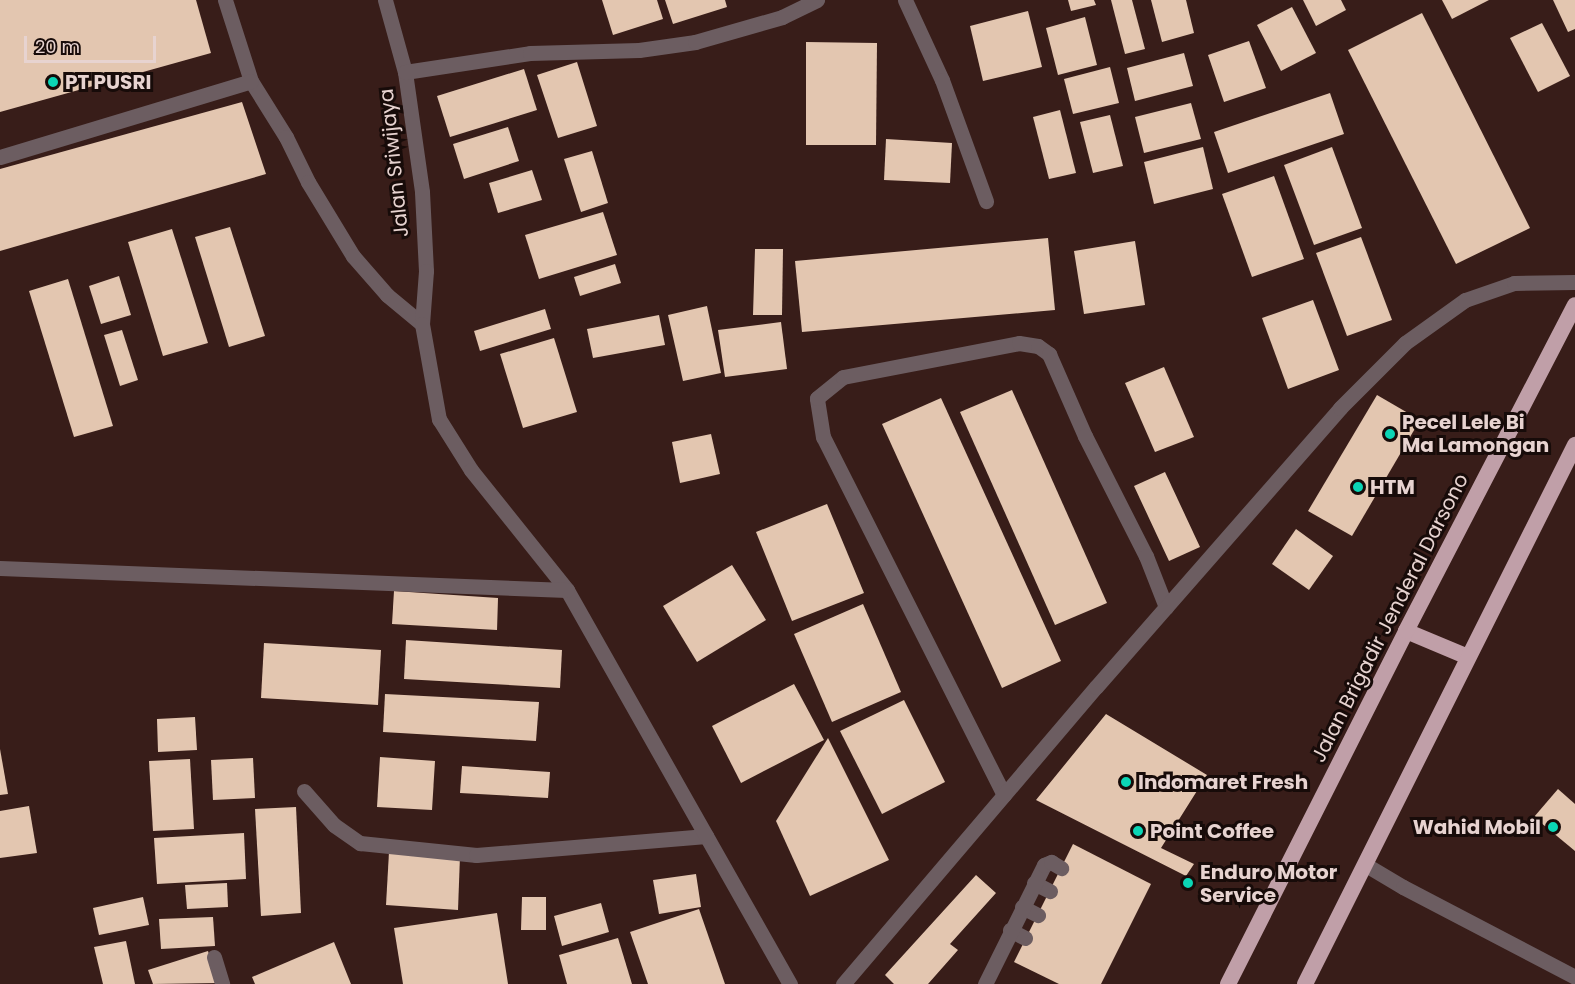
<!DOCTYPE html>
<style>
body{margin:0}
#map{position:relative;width:1575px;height:984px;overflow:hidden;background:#381d19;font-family:Poppins,sans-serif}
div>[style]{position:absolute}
.building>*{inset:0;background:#e3c6b0}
.service>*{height:15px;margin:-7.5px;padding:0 7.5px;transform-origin:7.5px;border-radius:7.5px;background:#6c5d61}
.minor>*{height:15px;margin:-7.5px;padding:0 7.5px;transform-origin:7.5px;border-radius:7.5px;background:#6c5d61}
.trunk>*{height:16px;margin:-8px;padding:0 8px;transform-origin:8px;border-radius:8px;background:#c09fa8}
.dots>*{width:16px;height:16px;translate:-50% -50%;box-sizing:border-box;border:3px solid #170b09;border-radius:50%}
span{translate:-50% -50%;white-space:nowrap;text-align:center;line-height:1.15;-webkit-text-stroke:6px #170b09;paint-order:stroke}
.poi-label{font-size:20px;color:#e7d3d0;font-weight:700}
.left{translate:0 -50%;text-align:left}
.right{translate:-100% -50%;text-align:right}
.street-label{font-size:20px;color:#e7d3d0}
.scale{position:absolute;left:24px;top:36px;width:132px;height:27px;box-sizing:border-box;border:3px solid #e7d3d0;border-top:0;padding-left:8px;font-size:18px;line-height:21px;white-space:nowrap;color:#e7d3d0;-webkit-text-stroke:4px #170b09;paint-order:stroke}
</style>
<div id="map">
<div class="building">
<div style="clip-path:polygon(0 0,196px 0,211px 53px,0 112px)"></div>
<div style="clip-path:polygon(602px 0,657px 0,663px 19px,613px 35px)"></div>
<div style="clip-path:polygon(665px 0,725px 0,727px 7px,673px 24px)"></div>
<div style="clip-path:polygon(1068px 0,1094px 0,1096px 5px,1071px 11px)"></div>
<div style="clip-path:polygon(1111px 0,1132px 0,1145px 49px,1125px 54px)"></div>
<div style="clip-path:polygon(1151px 0,1186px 0,1194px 33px,1162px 42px)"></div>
<div style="clip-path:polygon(1303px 0,1341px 0,1346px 10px,1316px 26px)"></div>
<div style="clip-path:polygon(1442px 0,1489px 0,1452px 19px)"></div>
<div style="clip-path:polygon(1553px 0,1575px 0,1575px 29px,1568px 32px)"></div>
<div style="clip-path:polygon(1292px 7px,1316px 53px,1281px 71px,1257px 25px)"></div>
<div style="clip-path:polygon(1028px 11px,1042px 67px,983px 81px,970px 26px)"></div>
<div style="clip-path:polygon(1422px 13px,1530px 228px,1456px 264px,1348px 50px)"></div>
<div style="clip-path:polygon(1085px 17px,1097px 65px,1058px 75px,1046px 28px)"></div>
<div style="clip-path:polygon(1542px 23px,1570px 76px,1538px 92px,1510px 38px)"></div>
<div style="clip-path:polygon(1249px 41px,1266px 88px,1224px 102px,1208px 55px)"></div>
<div style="clip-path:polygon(806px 42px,877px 43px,876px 145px,806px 145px)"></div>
<div style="clip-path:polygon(1184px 53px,1193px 86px,1135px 101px,1127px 68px)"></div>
<div style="clip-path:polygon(577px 62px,597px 126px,558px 138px,537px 75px)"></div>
<div style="clip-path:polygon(1110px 67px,1119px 103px,1073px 114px,1064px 79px)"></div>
<div style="clip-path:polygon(524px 69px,537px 110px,450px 137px,437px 96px)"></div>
<div style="clip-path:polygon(1330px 93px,1344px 134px,1228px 173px,1214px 132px)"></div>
<div style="clip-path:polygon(242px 102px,266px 174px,0 251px,0 169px)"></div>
<div style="clip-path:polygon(1191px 103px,1201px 139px,1144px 153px,1135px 117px)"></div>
<div style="clip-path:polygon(1060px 110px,1076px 173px,1049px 179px,1033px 117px)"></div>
<div style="clip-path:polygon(1110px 115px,1123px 166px,1093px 173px,1080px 122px)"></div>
<div style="clip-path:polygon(508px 127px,519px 161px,464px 179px,453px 144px)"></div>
<div style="clip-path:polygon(886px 139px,952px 143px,950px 183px,884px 180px)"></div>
<div style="clip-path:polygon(1203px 147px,1213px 189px,1154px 204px,1144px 162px)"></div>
<div style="clip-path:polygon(1332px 147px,1362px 228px,1314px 245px,1284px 165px)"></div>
<div style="clip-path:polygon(592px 151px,608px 203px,581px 212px,564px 159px)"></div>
<div style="clip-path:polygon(532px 170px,542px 200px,498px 213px,489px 183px)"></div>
<div style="clip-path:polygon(1274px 176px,1304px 259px,1252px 277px,1222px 194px)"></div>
<div style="clip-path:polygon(603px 212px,617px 255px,539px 279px,525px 235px)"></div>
<div style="clip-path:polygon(230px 227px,265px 336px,229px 347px,195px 237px)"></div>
<div style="clip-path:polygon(172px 229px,208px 343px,163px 356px,128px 242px)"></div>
<div style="clip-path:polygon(1361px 237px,1392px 320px,1347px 336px,1316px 253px)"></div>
<div style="clip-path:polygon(1048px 238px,1055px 310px,802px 332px,795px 261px)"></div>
<div style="clip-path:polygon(1135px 241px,1145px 305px,1084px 314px,1074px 251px)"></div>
<div style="clip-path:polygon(755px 249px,783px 249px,782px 315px,753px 315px)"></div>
<div style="clip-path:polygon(615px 264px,621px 283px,580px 296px,574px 277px)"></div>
<div style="clip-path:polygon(119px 276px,131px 315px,101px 324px,89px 286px)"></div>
<div style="clip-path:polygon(68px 279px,113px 426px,74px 437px,29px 291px)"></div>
<div style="clip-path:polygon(1313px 300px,1339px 370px,1288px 389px,1262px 318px)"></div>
<div style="clip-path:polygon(707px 306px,721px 373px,683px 381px,668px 315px)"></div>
<div style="clip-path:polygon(545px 309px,551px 329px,480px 351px,474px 331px)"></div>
<div style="clip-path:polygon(659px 315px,665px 345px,593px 358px,587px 329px)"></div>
<div style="clip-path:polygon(781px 322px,787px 369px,725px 377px,718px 330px)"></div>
<div style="clip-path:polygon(122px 330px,138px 380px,120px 386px,104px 335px)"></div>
<div style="clip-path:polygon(554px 338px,577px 412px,523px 428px,500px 354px)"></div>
<div style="clip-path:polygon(1164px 367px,1194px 437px,1155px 452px,1125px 383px)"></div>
<div style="clip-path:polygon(1012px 390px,1107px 603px,1055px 625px,960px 412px)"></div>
<div style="clip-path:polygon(1377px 395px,1420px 420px,1352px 536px,1308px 511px)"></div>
<div style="clip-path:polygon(941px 398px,1061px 661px,1002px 688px,882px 424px)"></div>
<div style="clip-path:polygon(711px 434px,720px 474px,680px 483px,672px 442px)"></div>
<div style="clip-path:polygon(1165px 472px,1200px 547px,1169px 561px,1134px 486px)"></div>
<div style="clip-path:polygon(827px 504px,864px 593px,792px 621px,756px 532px)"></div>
<div style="clip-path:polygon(1296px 529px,1333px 556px,1309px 590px,1272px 564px)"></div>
<div style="clip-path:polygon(732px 565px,766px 620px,697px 662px,663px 606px)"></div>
<div style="clip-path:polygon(394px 591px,498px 598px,497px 630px,392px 624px)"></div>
<div style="clip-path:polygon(863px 604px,901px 692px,832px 722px,794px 634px)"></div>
<div style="clip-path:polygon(406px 640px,562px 650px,560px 688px,404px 679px)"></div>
<div style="clip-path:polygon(264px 643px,381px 650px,378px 705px,261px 698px)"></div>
<div style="clip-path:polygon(794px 684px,824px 740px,741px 783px,712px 726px)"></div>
<div style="clip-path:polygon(385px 694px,539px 702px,536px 741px,383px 732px)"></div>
<div style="clip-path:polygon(904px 700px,945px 782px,882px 814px,840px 731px)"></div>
<div style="clip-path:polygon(1106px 714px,1207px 775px,1161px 848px,1194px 864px,1186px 876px,1036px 800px)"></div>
<div style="clip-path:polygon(195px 717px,197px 750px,158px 752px,157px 719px)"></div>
<div style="clip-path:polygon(828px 738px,889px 860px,810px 896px,776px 821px)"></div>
<div style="clip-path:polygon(0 749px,8px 794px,0 795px)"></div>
<div style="clip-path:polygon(380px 757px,435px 761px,432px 810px,377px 807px)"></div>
<div style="clip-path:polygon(253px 758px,255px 798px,213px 800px,211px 760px)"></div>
<div style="clip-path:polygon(190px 759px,194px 829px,153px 831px,149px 761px)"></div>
<div style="clip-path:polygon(462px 766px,550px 772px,548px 798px,460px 793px)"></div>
<div style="clip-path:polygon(1558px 789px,1575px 804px,1575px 851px,1534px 817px)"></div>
<div style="clip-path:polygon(29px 806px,37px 853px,0 858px,0 811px)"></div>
<div style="clip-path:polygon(296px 807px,301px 913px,261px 916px,255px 809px)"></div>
<div style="clip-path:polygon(244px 833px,246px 879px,157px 884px,154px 838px)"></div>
<div style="clip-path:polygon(1073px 844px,1151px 884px,1101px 984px,1059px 984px,1014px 962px)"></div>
<div style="clip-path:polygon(389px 852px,460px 856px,458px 910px,386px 905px)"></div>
<div style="clip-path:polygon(696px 874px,701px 907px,659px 914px,653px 880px)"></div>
<div style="clip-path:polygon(976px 875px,996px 893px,950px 944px,958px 950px,928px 984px,894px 984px,885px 975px)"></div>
<div style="clip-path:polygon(227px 883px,228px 907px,187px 909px,185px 885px)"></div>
<div style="clip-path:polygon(143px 897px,149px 925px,99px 935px,93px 908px)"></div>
<div style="clip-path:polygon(522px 897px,546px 897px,546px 930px,521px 930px)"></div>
<div style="clip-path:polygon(601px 903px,609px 932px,562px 946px,554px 916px)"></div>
<div style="clip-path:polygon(699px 909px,725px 984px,648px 984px,630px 932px)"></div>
<div style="clip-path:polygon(497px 913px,508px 984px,403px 984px,394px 928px)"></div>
<div style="clip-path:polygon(213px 917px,215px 946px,161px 949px,159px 919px)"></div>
<div style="clip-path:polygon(618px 938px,632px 984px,567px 984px,559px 955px)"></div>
<div style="clip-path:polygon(126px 941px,135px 984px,103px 984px,94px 947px)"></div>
<div style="clip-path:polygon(334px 942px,351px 984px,255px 984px,252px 977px)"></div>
<div style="clip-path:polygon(208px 951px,218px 983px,153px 984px,148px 970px)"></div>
</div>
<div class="service">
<div style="left:225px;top:0;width:85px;rotate:72.2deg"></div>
<div style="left:251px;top:81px;width:66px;rotate:58deg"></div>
<div style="left:286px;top:137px;width:50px;rotate:63.9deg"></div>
<div style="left:308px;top:182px;width:87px;rotate:58.7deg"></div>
<div style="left:353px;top:256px;width:52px;rotate:48.9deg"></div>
<div style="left:387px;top:295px;width:45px;rotate:39.6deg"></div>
<div style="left:0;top:157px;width:262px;rotate:-16.8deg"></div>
<div style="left:304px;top:791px;width:45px;rotate:48.6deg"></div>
<div style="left:334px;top:825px;width:32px;rotate:35deg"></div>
<div style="left:360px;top:843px;width:117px;rotate:5.9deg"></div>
<div style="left:476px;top:855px;width:231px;rotate:-4.7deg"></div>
<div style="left:1366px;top:865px;width:43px;rotate:30.7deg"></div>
<div style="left:1403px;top:887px;width:194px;rotate:27.6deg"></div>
<div style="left:1034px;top:883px;width:18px;rotate:27deg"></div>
<div style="left:1022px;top:907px;width:18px;rotate:27deg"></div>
<div style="left:1010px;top:930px;width:17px;rotate:28deg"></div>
<div style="left:985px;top:984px;width:133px;rotate:-63.6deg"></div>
<div style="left:1044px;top:865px;width:8px;rotate:-23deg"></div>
<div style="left:1051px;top:862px;width:12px;rotate:31deg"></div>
</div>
<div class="minor">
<div style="left:385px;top:0;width:75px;rotate:74.5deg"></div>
<div style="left:405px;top:72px;width:121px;rotate:81.9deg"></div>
<div style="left:422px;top:192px;width:79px;rotate:87.1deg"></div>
<div style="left:426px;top:271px;width:53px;rotate:94.3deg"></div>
<div style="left:422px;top:324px;width:97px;rotate:79.9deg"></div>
<div style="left:439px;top:419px;width:60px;rotate:57.9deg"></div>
<div style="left:471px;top:470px;width:154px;rotate:51.3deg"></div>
<div style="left:567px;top:590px;width:453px;rotate:60.5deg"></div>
<div style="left:905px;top:0;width:88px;rotate:65.2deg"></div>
<div style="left:942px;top:80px;width:129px;rotate:70deg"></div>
<div style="left:405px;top:72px;width:126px;rotate:-8.6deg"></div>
<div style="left:530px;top:53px;width:109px;rotate:-1.6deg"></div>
<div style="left:639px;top:50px;width:57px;rotate:-8.1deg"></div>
<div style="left:695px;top:42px;width:91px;rotate:-16deg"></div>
<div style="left:782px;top:17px;width:39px;rotate:-26deg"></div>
<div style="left:0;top:568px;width:567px;rotate:2.22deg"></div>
<div style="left:1004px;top:795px;width:401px;rotate:-116.8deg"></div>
<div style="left:823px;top:437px;width:39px;rotate:-99deg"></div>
<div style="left:817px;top:398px;width:33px;rotate:-39deg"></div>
<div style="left:843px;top:377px;width:179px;rotate:-10.9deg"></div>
<div style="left:1019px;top:343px;width:19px;rotate:9deg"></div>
<div style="left:1038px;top:346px;width:14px;rotate:36deg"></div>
<div style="left:1049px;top:354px;width:90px;rotate:66.3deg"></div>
<div style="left:1085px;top:436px;width:135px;rotate:63.1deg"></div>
<div style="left:1146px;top:556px;width:55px;rotate:68.6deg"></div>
<div style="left:214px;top:957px;width:28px;rotate:73deg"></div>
<div style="left:843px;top:984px;width:390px;rotate:-49.6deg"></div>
<div style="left:1096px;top:687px;width:371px;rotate:-48.8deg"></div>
<div style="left:1340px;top:408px;width:92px;rotate:-45deg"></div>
<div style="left:1405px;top:343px;width:74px;rotate:-35.6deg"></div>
<div style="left:1465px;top:300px;width:52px;rotate:-19.1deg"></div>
<div style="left:1514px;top:283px;width:61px;rotate:-0.9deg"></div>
</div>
<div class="trunk">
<div style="left:1406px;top:631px;width:67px;rotate:22.8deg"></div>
<div style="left:1228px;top:984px;width:395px;rotate:-63.2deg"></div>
<div style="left:1406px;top:631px;width:367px;rotate:-62.6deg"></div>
<div style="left:1305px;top:984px;width:603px;rotate:-63.39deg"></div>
</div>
<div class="dots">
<div style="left:53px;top:82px;background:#0bd5b5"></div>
<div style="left:1390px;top:434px;background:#0bd5b5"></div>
<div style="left:1358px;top:487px;background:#0bd5b5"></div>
<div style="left:1126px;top:782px;background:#0bd5b5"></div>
<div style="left:1553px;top:827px;background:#0bd5b5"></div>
<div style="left:1138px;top:831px;background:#0bd5b5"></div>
<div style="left:1188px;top:883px;background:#0bd5b5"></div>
</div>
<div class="poi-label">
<span class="left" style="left:65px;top:82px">PT PUSRI</span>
<span class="left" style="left:1402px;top:434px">Pecel Lele Bi<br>Ma Lamongan</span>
<span class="left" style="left:1370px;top:487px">HTM</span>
<span class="left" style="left:1138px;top:782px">Indomaret Fresh</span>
<span class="right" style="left:1541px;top:827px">Wahid Mobil</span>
<span class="left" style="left:1150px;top:831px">Point Coffee</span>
<span class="left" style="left:1200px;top:884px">Enduro Motor<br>Service</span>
</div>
<div class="street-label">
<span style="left:394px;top:163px;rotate:-96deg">Jalan Sriwijaya</span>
<span style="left:1390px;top:618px;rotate:-63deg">Jalan Brigadir Jenderal Darsono</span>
</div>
<div class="scale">20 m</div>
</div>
